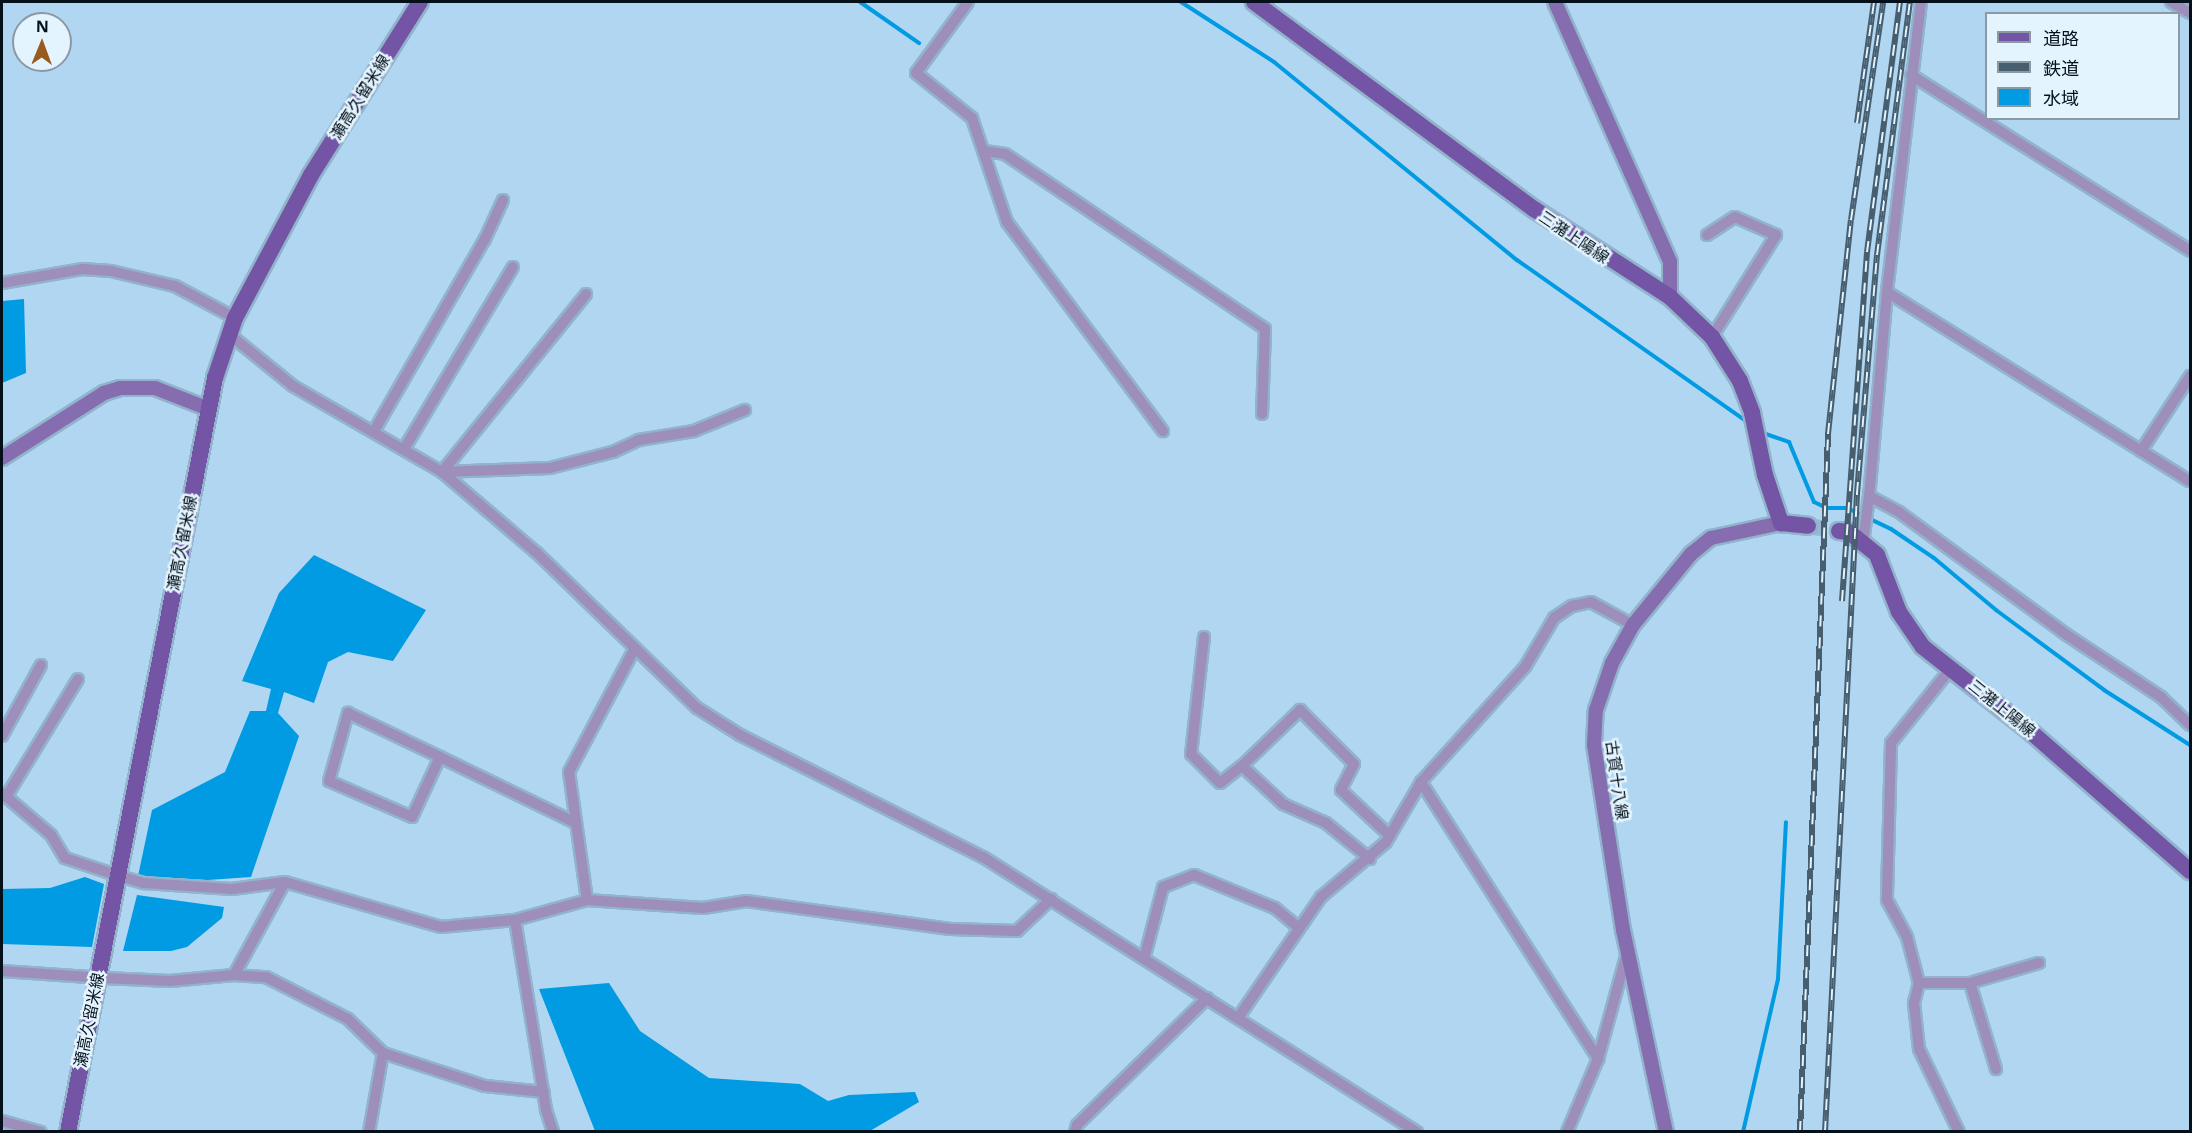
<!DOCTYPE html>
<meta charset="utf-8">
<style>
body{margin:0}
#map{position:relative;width:2192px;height:1133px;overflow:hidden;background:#b0d6f2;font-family:"Noto Sans","Noto Sans JP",sans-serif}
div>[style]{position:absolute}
.water>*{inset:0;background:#009be3}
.stream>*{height:4px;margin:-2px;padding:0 2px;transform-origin:2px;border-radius:2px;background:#009be3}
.primary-tunnel>*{height:16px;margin-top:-8px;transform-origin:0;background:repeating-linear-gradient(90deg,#96b8d2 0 16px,transparent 0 24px)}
.roads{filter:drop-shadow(2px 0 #91b3cb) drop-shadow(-2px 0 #91b3cb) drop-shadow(0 2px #91b3cb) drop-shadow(0 -2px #91b3cb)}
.street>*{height:10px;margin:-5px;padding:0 5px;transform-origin:5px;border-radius:5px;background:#9d8ebb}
.secondary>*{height:14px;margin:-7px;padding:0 7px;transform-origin:7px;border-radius:7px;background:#856daf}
.primary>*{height:16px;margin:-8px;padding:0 8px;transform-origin:8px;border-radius:8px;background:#7354a5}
.rail>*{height:6px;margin-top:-3px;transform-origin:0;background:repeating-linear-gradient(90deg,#e4f4ff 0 11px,#475e6f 0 22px);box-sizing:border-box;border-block:2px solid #475e6f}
span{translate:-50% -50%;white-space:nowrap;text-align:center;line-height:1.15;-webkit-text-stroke:5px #e4f4ff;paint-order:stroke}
.street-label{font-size:16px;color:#04111b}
.frame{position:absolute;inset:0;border:3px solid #04111b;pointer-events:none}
.legend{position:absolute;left:1985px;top:12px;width:195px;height:108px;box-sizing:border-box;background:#e4f4ff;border:2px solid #8a99a4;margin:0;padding:8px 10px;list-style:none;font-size:18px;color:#04111b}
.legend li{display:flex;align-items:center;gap:12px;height:30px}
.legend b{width:30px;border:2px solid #8a99a4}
.north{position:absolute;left:12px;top:12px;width:60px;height:60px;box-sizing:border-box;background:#e4f4ff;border:2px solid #8a99a4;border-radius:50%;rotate:1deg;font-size:16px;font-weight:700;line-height:24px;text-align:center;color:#04111b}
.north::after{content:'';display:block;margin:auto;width:21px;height:27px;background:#985a1f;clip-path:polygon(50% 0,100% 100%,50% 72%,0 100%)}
</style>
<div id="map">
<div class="water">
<div style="clip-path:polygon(24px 299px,26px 373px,2px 383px,2px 301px)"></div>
<div style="clip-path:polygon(314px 555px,426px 610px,393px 661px,348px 652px,328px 662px,314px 703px,284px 692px,278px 713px,299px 736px,251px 877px,208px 880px,138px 876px,152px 810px,225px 772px,250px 711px,266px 711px,271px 689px,242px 681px,279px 593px)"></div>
<div style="clip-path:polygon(85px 877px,104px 884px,92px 947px,2px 944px,2px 889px,50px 888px)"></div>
<div style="clip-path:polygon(137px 895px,224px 907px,222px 918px,187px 947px,171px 951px,123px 951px)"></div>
<div style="clip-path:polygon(609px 983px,640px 1031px,709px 1078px,800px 1084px,828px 1101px,849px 1095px,915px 1092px,919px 1102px,870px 1131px,595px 1131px,539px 989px)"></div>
</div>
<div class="stream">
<div style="left:860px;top:2px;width:72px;rotate:34.8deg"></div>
<div style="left:1181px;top:2px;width:111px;rotate:32.8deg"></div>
<div style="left:1274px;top:62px;width:313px;rotate:39.2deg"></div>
<div style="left:1517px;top:260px;width:284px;rotate:35.1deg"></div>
<div style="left:1760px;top:432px;width:31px;rotate:19deg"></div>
<div style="left:1789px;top:442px;width:65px;rotate:67.4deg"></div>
<div style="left:1814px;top:502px;width:14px;rotate:25deg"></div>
<div style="left:1827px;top:508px;width:20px"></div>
<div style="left:1847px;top:508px;width:49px;rotate:25.5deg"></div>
<div style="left:1891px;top:529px;width:52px;rotate:34deg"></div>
<div style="left:1934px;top:558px;width:81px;rotate:40deg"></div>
<div style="left:1996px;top:610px;width:134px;rotate:36.5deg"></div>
<div style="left:2104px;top:690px;width:102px;rotate:32.6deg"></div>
<div style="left:1743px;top:1132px;width:157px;rotate:-77.1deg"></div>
<div style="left:1778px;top:979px;width:157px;rotate:-87.1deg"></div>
</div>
<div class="primary-tunnel">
<div style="left:1808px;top:526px;width:31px;rotate:9deg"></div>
</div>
<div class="roads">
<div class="street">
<div style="left:968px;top:2px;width:88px;rotate:126.2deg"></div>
<div style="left:916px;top:73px;width:72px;rotate:38.8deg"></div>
<div style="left:972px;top:118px;width:110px;rotate:71.4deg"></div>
<div style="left:1007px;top:222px;width:261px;rotate:53.3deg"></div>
<div style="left:1921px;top:2px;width:292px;rotate:96.7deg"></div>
<div style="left:1887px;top:292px;width:205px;rotate:95deg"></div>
<div style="left:1869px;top:496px;width:34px;rotate:28deg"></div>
<div style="left:1899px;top:512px;width:208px;rotate:36.2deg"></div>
<div style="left:2067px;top:635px;width:113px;rotate:33.4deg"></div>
<div style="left:2161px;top:697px;width:40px;rotate:44deg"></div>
<div style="left:2171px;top:2px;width:22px;rotate:30deg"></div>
<div style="left:1911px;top:75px;width:330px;rotate:32.2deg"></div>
<div style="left:984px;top:151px;width:21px;rotate:8deg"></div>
<div style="left:1005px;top:154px;width:313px;rotate:33.9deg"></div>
<div style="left:1265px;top:329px;width:85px;rotate:92deg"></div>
<div style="left:1707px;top:235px;width:33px;rotate:-33deg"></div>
<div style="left:1735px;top:217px;width:45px;rotate:23.7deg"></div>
<div style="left:1776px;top:235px;width:120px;rotate:122.1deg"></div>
<div style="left:2px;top:283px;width:81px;rotate:-9.9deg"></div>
<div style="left:82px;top:269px;width:29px;rotate:4deg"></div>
<div style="left:111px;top:271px;width:66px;rotate:13.2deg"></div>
<div style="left:175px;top:286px;width:68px;rotate:28.1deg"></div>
<div style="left:1887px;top:292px;width:357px;rotate:32deg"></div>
<div style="left:229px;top:334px;width:82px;rotate:39.1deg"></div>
<div style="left:293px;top:386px;width:172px;rotate:30deg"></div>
<div style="left:442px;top:472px;width:125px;rotate:40.5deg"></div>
<div style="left:537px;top:553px;width:223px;rotate:44.1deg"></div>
<div style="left:697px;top:708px;width:51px;rotate:32.1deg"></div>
<div style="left:740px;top:735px;width:272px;rotate:26.7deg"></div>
<div style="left:983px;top:857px;width:514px;rotate:32.36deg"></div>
<div style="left:374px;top:431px;width:222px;rotate:-60deg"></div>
<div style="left:485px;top:239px;width:43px;rotate:-65.2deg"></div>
<div style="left:404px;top:449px;width:212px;rotate:-59.1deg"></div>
<div style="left:2141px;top:451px;width:90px;rotate:-56.8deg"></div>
<div style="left:442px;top:472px;width:108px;rotate:-2.1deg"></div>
<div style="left:550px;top:468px;width:65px;rotate:-14.3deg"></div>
<div style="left:613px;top:452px;width:29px;rotate:-25deg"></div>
<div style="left:639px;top:440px;width:56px;rotate:-9.3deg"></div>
<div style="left:694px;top:431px;width:55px;rotate:-22.4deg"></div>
<div style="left:442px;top:472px;width:229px;rotate:-51deg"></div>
<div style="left:1863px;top:543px;width:47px;rotate:-82.7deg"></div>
<div style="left:1204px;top:637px;width:118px;rotate:96.3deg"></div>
<div style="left:1191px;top:754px;width:41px;rotate:45deg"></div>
<div style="left:1220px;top:783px;width:28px;rotate:-38deg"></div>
<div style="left:1952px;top:667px;width:97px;rotate:128.8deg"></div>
<div style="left:1891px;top:743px;width:157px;rotate:91.5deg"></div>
<div style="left:1887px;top:900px;width:42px;rotate:61.6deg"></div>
<div style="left:1907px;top:937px;width:48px;rotate:75.4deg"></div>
<div style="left:1919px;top:983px;width:21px;rotate:104deg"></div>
<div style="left:1914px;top:1003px;width:46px;rotate:83.8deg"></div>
<div style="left:1919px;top:1049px;width:92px;rotate:64.3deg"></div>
<div style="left:2px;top:736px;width:81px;rotate:-61.2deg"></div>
<div style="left:440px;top:757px;width:66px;rotate:115deg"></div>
<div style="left:412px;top:817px;width:90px;rotate:-156.6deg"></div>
<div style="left:329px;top:781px;width:71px;rotate:-74.4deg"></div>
<div style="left:348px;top:713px;width:102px;rotate:25.6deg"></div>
<div style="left:440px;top:757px;width:151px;rotate:25.9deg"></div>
<div style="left:1421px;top:782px;width:329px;rotate:57.4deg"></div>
<div style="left:2px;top:793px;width:65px;rotate:40.6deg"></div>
<div style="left:51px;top:835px;width:27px;rotate:59deg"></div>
<div style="left:65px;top:858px;width:57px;rotate:18.4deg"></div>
<div style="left:119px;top:876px;width:26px;rotate:16deg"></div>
<div style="left:144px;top:883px;width:88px;rotate:3.9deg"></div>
<div style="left:232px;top:889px;width:53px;rotate:-7.5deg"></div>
<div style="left:285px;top:882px;width:162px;rotate:16.1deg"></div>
<div style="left:441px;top:927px;width:74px;rotate:-5.4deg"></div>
<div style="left:515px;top:920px;width:75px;rotate:-15.5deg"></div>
<div style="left:587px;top:900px;width:116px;rotate:3.9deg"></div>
<div style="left:703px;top:908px;width:44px;rotate:-9.2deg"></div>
<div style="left:746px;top:901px;width:206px;rotate:7.8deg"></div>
<div style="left:950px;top:929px;width:67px;rotate:1.7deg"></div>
<div style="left:1017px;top:931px;width:47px;rotate:-43.3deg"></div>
<div style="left:6px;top:797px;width:138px;rotate:-58.6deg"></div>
<div style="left:1370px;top:859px;width:57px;rotate:-140.7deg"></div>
<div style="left:1326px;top:823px;width:47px;rotate:-156.2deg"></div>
<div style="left:1283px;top:804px;width:56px;rotate:-137.2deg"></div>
<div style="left:1242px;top:766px;width:81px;rotate:-44deg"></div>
<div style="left:1300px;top:710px;width:76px;rotate:45deg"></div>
<div style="left:1354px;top:764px;width:29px;rotate:117deg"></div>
<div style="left:1341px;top:790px;width:67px;rotate:43.2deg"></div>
<div style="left:587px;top:900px;width:129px;rotate:-98deg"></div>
<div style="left:569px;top:772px;width:138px;rotate:-62deg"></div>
<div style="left:515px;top:920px;width:193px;rotate:80.7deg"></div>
<div style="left:546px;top:1110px;width:23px;rotate:72deg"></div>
<div style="left:1144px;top:959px;width:74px;rotate:-75.2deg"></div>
<div style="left:1163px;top:887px;width:33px;rotate:-21deg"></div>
<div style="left:1194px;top:875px;width:87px;rotate:22.2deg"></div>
<div style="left:1275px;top:908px;width:30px;rotate:40deg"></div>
<div style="left:2px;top:971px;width:87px;rotate:3.9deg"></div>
<div style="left:234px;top:975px;width:106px;rotate:-61.3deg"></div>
<div style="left:104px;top:978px;width:66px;rotate:2.6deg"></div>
<div style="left:170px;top:981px;width:64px;rotate:-5.4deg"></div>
<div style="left:234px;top:975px;width:32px;rotate:4deg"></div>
<div style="left:266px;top:977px;width:92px;rotate:27.1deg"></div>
<div style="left:348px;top:1019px;width:49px;rotate:44.2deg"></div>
<div style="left:383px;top:1053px;width:107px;rotate:17.9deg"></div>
<div style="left:485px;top:1086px;width:59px;rotate:5.8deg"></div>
<div style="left:1919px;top:983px;width:51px"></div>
<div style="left:1970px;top:983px;width:72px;rotate:-16.2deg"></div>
<div style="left:1970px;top:983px;width:90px;rotate:73.2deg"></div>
<div style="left:1238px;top:1018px;width:147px;rotate:-55.6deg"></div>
<div style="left:1321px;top:897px;width:85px;rotate:-40.2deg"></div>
<div style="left:1386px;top:842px;width:69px;rotate:-59.7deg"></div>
<div style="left:1421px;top:782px;width:155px;rotate:-47.9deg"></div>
<div style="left:1525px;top:667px;width:57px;rotate:-59.4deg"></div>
<div style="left:1554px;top:618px;width:22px;rotate:-34deg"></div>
<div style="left:1572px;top:606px;width:19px;rotate:-12deg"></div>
<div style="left:1591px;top:602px;width:48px;rotate:28.7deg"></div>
<div style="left:2px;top:1121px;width:40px;rotate:16deg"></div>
<div style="left:369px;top:1132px;width:80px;rotate:-80deg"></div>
<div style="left:1075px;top:1132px;width:7px;rotate:-74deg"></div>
<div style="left:1077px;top:1125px;width:182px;rotate:-44.3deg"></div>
<div style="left:1567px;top:1132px;width:79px;rotate:-67deg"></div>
<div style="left:1598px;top:1059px;width:110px;rotate:-74.7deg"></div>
</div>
<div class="secondary">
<div style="left:1555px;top:2px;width:284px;rotate:66.1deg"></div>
<div style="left:1670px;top:262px;width:35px;rotate:90deg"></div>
<div style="left:2px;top:458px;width:121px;rotate:-32.5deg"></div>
<div style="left:104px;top:393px;width:17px;rotate:-17deg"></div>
<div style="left:120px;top:388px;width:35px"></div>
<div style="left:155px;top:388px;width:58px;rotate:21.3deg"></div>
<div style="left:1666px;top:1132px;width:207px;rotate:-102deg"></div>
<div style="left:1623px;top:930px;width:188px;rotate:-98.9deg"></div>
<div style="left:1594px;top:744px;width:34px;rotate:-87deg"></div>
<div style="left:1596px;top:710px;width:50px;rotate:-71.2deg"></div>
<div style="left:1612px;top:663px;width:43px;rotate:-61.1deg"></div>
<div style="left:1633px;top:625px;width:92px;rotate:-50.8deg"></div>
<div style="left:1691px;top:554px;width:26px;rotate:-39deg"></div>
<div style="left:1711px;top:538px;width:72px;rotate:-12.1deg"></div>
</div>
<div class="primary">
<div style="left:1254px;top:2px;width:348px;rotate:36.5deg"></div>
<div style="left:1534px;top:209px;width:162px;rotate:32.9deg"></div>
<div style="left:1670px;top:297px;width:58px;rotate:43.6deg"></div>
<div style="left:1712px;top:337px;width:52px;rotate:57.5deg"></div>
<div style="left:1740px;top:381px;width:34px;rotate:69deg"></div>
<div style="left:1752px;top:413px;width:63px;rotate:78.2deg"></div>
<div style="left:1765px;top:475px;width:51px;rotate:71.6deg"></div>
<div style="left:1781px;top:523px;width:27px;rotate:6deg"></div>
<div style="left:1839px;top:531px;width:10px;rotate:6deg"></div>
<div style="left:1849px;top:532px;width:36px;rotate:39deg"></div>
<div style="left:1877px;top:555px;width:61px;rotate:68.9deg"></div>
<div style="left:1899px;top:612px;width:42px;rotate:55.6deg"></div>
<div style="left:1923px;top:647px;width:137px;rotate:38.2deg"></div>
<div style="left:2031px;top:732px;width:211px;rotate:41.2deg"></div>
<div style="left:68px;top:1132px;width:768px;rotate:-78.97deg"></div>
<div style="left:215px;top:378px;width:63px;rotate:-71.6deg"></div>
<div style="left:235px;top:318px;width:162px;rotate:-62deg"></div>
<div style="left:311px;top:175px;width:204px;rotate:-57.8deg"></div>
</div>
</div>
<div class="rail">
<div style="left:1857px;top:123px;width:122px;rotate:-82deg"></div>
<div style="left:1842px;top:601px;width:350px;rotate:-85.9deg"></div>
<div style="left:1867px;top:252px;width:252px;rotate:-82.5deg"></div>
<div style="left:1800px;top:1132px;width:699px;rotate:-87.7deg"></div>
<div style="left:1828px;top:434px;width:215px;rotate:-83.9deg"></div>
<div style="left:1851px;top:220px;width:220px;rotate:-81.6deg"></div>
<div style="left:1825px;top:1132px;width:640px;rotate:-87.13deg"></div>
<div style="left:1857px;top:493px;width:239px;rotate:-85.2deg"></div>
<div style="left:1877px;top:255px;width:255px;rotate:-82.6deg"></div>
</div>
<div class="street-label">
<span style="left:360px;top:97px;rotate:-58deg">瀬高久留米線</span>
<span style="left:1574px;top:237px;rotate:34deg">三潴上陽線</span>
<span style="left:182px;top:543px;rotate:-79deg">瀬高久留米線</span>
<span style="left:2002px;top:708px;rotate:39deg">三潴上陽線</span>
<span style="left:1617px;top:780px;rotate:82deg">古賀十八線</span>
<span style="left:89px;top:1020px;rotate:-79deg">瀬高久留米線</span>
</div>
<div class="frame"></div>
<ul class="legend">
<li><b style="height:8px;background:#7354a5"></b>道路</li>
<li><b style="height:8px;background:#475e6f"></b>鉄道</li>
<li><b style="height:16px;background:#009be3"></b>水域</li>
</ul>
<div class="north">N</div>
</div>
